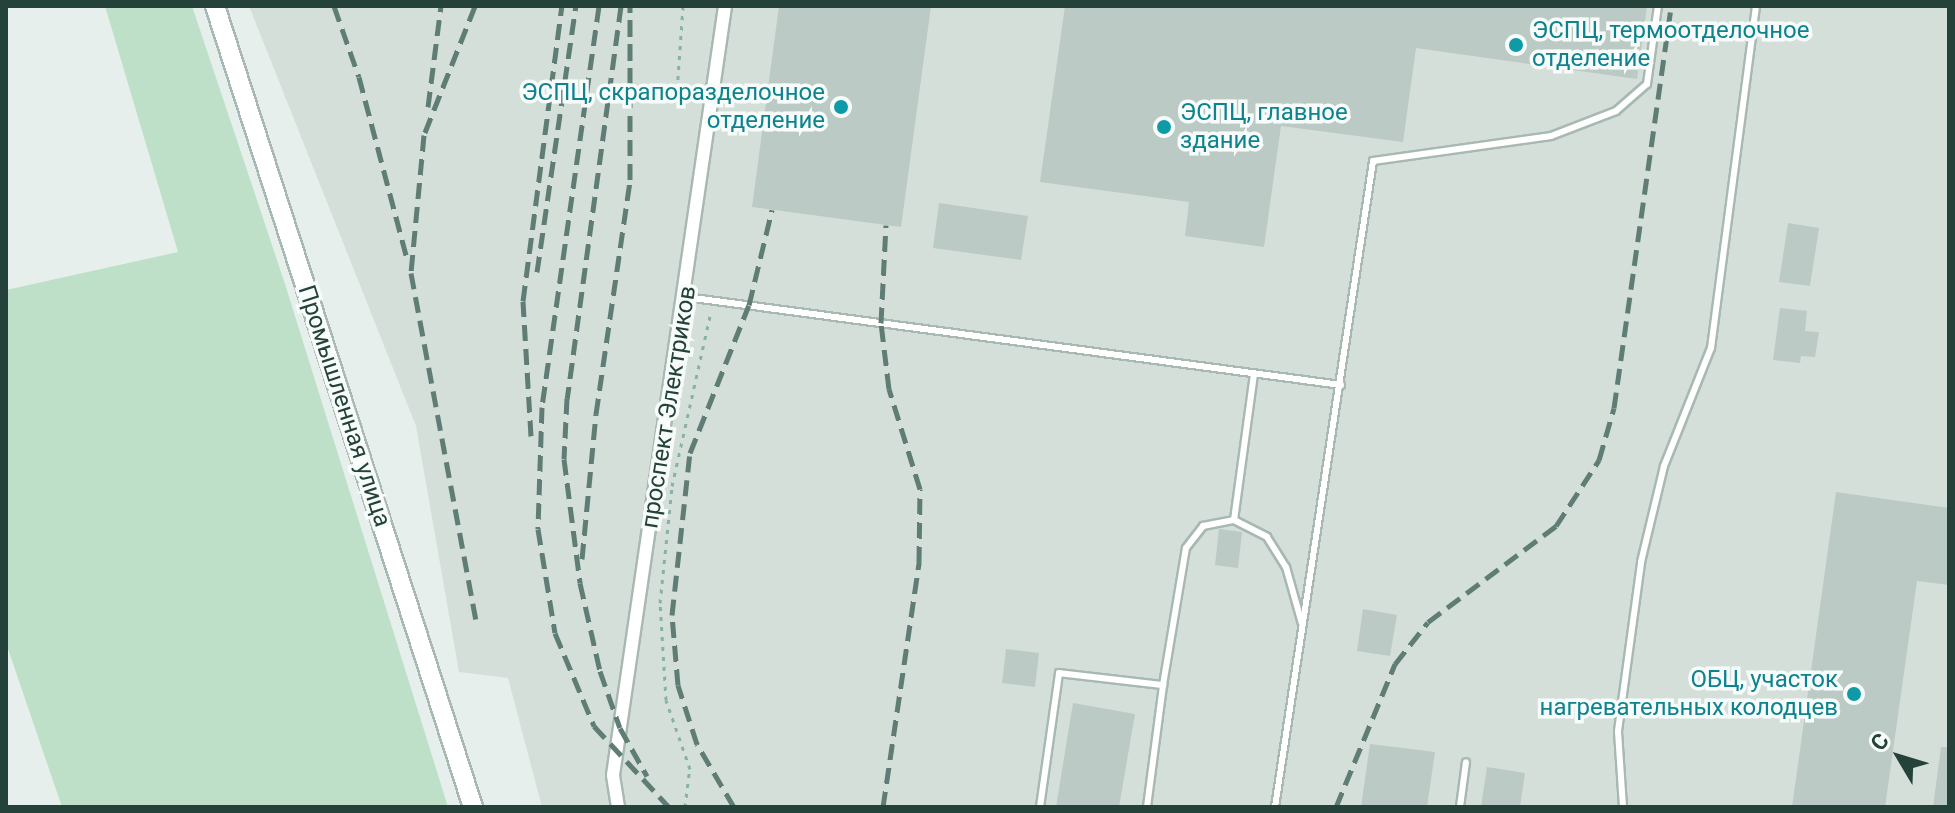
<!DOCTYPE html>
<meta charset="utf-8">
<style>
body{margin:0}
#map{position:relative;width:1955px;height:813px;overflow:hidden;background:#e6efeb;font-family:Roboto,sans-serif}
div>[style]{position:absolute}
.built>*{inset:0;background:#d4dfda}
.green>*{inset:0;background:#bfe0c8}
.building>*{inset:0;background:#bbcac4}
.path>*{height:3px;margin-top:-1.5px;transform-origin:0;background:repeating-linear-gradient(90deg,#86b3a5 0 4px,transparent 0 10px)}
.roads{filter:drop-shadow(2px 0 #a8b8b2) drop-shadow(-2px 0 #a8b8b2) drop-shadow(0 2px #a8b8b2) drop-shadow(0 -2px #a8b8b2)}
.lane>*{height:6px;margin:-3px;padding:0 3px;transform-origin:3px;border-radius:3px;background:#fff}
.street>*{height:12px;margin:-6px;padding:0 6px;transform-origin:6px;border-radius:6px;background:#fff}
.secondary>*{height:18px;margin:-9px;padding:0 9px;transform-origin:9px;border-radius:9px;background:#fff}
.rail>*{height:5px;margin-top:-2.5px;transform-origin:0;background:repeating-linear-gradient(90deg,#5f7d75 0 16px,transparent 0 24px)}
.dots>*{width:22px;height:22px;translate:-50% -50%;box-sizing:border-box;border:4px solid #f7fbf9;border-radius:50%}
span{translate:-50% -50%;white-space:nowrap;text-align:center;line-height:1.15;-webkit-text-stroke:7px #f7fbf9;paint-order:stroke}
.culture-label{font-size:24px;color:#0d838f}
.left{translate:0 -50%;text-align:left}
.right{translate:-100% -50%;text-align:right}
.street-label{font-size:24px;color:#24423a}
.frame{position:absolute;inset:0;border:8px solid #24423a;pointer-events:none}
.north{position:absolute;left:1859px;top:717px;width:80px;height:80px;-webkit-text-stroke:6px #f7fbf9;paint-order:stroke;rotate:308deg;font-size:22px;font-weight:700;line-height:32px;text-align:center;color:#24423a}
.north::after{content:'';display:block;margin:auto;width:28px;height:36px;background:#24423a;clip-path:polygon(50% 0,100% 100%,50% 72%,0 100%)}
</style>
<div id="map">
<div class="built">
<div style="clip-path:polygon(249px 6px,1949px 6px,1949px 807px,542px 807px,508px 678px,459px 672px,416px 426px)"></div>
</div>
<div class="green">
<div style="clip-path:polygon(105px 6px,192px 6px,285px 284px,448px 807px,62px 807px,6px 643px,6px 290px,178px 252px)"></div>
</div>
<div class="building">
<div style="clip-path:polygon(779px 6px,931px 6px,901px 227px,752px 207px)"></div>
<div style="clip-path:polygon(1065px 6px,1647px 6px,1637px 79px,1416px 48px,1403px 142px,1281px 126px,1264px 247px,1185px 236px,1189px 202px,1040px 182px)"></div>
<div style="clip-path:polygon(939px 203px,1028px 216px,1021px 260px,933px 248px)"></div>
<div style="clip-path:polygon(1788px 223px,1819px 228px,1810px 286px,1779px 282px)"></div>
<div style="clip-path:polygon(1780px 308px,1807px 311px,1805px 331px,1819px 332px,1815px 357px,1801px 356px,1800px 363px,1773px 360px)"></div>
<div style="clip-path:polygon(1836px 492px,1949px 508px,1949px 585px,1917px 581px,1885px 807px,1792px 807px)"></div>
<div style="clip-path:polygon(1219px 529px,1242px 532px,1238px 568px,1215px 565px)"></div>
<div style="clip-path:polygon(1363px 609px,1397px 615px,1390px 656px,1357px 651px)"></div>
<div style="clip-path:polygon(1006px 649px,1039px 653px,1035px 687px,1002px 683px)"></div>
<div style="clip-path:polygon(1073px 703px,1135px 714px,1119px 807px,1056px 807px)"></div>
<div style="clip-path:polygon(1370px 744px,1435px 752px,1427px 807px,1361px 807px)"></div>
<div style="clip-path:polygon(1941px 747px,1949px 747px,1949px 807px,1933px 807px)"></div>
<div style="clip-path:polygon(1487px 767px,1525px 773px,1520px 807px,1481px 807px)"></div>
</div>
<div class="path">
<div style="left:683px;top:6px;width:86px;rotate:94deg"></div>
<div style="left:677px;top:92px;width:22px;rotate:24deg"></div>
<div style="left:685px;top:807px;width:38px;rotate:-83deg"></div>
<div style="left:690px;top:769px;width:73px;rotate:-109.2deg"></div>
<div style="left:666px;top:700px;width:97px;rotate:-93.5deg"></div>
<div style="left:660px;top:603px;width:118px;rotate:-84.1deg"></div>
<div style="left:672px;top:486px;width:178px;rotate:-77.4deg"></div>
</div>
<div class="roads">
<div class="lane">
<div style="left:686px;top:297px;width:661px;rotate:7.65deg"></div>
<div style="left:1234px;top:520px;width:147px;rotate:-82.2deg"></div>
<div style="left:1040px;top:807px;width:135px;rotate:-81.9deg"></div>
<div style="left:1059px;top:673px;width:105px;rotate:6.6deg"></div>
<div style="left:1163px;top:685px;width:139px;rotate:-80.5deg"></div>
<div style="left:1186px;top:548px;width:28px;rotate:-52deg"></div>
<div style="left:1203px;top:526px;width:32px;rotate:-11deg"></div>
<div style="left:1234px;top:520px;width:37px;rotate:27deg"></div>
<div style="left:1267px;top:537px;width:36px;rotate:58deg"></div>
<div style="left:1286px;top:567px;width:59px;rotate:74.3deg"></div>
<div style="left:1147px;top:807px;width:123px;rotate:-82.5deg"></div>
<div style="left:1275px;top:807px;width:653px;rotate:-81.37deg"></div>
<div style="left:1373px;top:161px;width:180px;rotate:-8deg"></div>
<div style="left:1551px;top:136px;width:70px;rotate:-21deg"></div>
<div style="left:1616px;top:111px;width:41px;rotate:-41.1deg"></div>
<div style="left:1647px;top:84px;width:79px;rotate:-82deg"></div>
<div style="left:1460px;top:807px;width:45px;rotate:-82.4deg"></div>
<div style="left:1623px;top:807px;width:76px;rotate:-93.8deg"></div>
<div style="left:1618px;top:731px;width:171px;rotate:-82.2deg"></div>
<div style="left:1641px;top:562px;width:99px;rotate:-76.5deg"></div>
<div style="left:1664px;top:466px;width:127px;rotate:-68.3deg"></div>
<div style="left:1711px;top:348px;width:345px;rotate:-82.5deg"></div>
</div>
<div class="street">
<div style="left:618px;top:807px;width:32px;rotate:-99deg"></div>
<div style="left:613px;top:775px;width:777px;rotate:-81.71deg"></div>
</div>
<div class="secondary">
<div style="left:215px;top:6px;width:842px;rotate:72.15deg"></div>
</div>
</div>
<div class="rail">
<div style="left:334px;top:6px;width:75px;rotate:70.6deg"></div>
<div style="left:359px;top:77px;width:191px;rotate:75.2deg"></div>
<div style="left:475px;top:6px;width:139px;rotate:111.6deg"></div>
<div style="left:424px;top:135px;width:139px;rotate:95.4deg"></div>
<div style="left:411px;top:273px;width:355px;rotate:79.4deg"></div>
<div style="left:599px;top:6px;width:405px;rotate:98.1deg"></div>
<div style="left:542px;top:407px;width:122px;rotate:91.9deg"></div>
<div style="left:538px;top:529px;width:105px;rotate:80.7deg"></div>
<div style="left:555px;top:633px;width:101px;rotate:67.2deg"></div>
<div style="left:594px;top:726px;width:110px;rotate:47.2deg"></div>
<div style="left:621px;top:6px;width:396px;rotate:97.8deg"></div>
<div style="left:567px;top:398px;width:61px;rotate:92.8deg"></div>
<div style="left:564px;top:459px;width:125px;rotate:82.6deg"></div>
<div style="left:580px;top:583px;width:90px;rotate:77.2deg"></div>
<div style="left:600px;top:671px;width:60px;rotate:70.7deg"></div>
<div style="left:620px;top:728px;width:55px;rotate:60.6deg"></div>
<div style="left:428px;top:107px;width:102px;rotate:-82.7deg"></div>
<div style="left:537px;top:272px;width:269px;rotate:-81.7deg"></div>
<div style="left:531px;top:436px;width:135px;rotate:-93.4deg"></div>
<div style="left:523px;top:301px;width:298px;rotate:-82.5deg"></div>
<div style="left:582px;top:559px;width:146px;rotate:-84.5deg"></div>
<div style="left:596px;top:414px;width:236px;rotate:-81.7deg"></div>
<div style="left:630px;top:180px;width:174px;rotate:-90deg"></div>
<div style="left:734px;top:807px;width:73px;rotate:-120.4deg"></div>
<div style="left:697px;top:744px;width:62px;rotate:-107.9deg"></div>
<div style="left:678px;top:685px;width:70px;rotate:-94.9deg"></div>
<div style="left:672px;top:615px;width:163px;rotate:-83.7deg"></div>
<div style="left:690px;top:453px;width:159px;rotate:-68.3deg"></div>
<div style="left:749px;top:305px;width:98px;rotate:-76.4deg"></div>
<div style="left:883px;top:807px;width:248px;rotate:-81.6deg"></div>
<div style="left:919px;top:562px;width:73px;rotate:-89.2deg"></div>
<div style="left:920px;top:489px;width:105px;rotate:-107.2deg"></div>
<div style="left:889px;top:389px;width:66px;rotate:-96.9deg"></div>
<div style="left:881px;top:323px;width:98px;rotate:-87.1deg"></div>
<div style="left:1336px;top:807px;width:155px;rotate:-67.6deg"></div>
<div style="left:1395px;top:664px;width:53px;rotate:-51.8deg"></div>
<div style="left:1428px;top:622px;width:160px;rotate:-36.9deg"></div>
<div style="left:1556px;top:526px;width:79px;rotate:-56.9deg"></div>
<div style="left:1599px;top:460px;width:54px;rotate:-73.9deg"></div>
<div style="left:1614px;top:408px;width:406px;rotate:-81.9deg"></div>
</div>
<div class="dots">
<div style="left:1516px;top:45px;background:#0f9aa8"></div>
<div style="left:841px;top:107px;background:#0f9aa8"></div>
<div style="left:1164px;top:127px;background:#0f9aa8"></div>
<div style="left:1854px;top:694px;background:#0f9aa8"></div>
</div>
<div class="culture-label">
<span class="left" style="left:1532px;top:45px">ЭСПЦ, термоотделочное<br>отделение</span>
<span class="right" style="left:825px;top:107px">ЭСПЦ, скрапоразделочное<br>отделение</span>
<span class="left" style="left:1180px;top:127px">ЭСПЦ, главное<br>здание</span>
<span class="right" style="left:1838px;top:694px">ОБЦ, участок<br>нагревательных колодцев</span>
</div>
<div class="street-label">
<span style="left:344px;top:406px;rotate:72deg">Промышленная улица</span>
<span style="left:669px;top:407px;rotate:-81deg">проспект Электриков</span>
</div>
<div class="frame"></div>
<div class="north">С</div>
</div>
